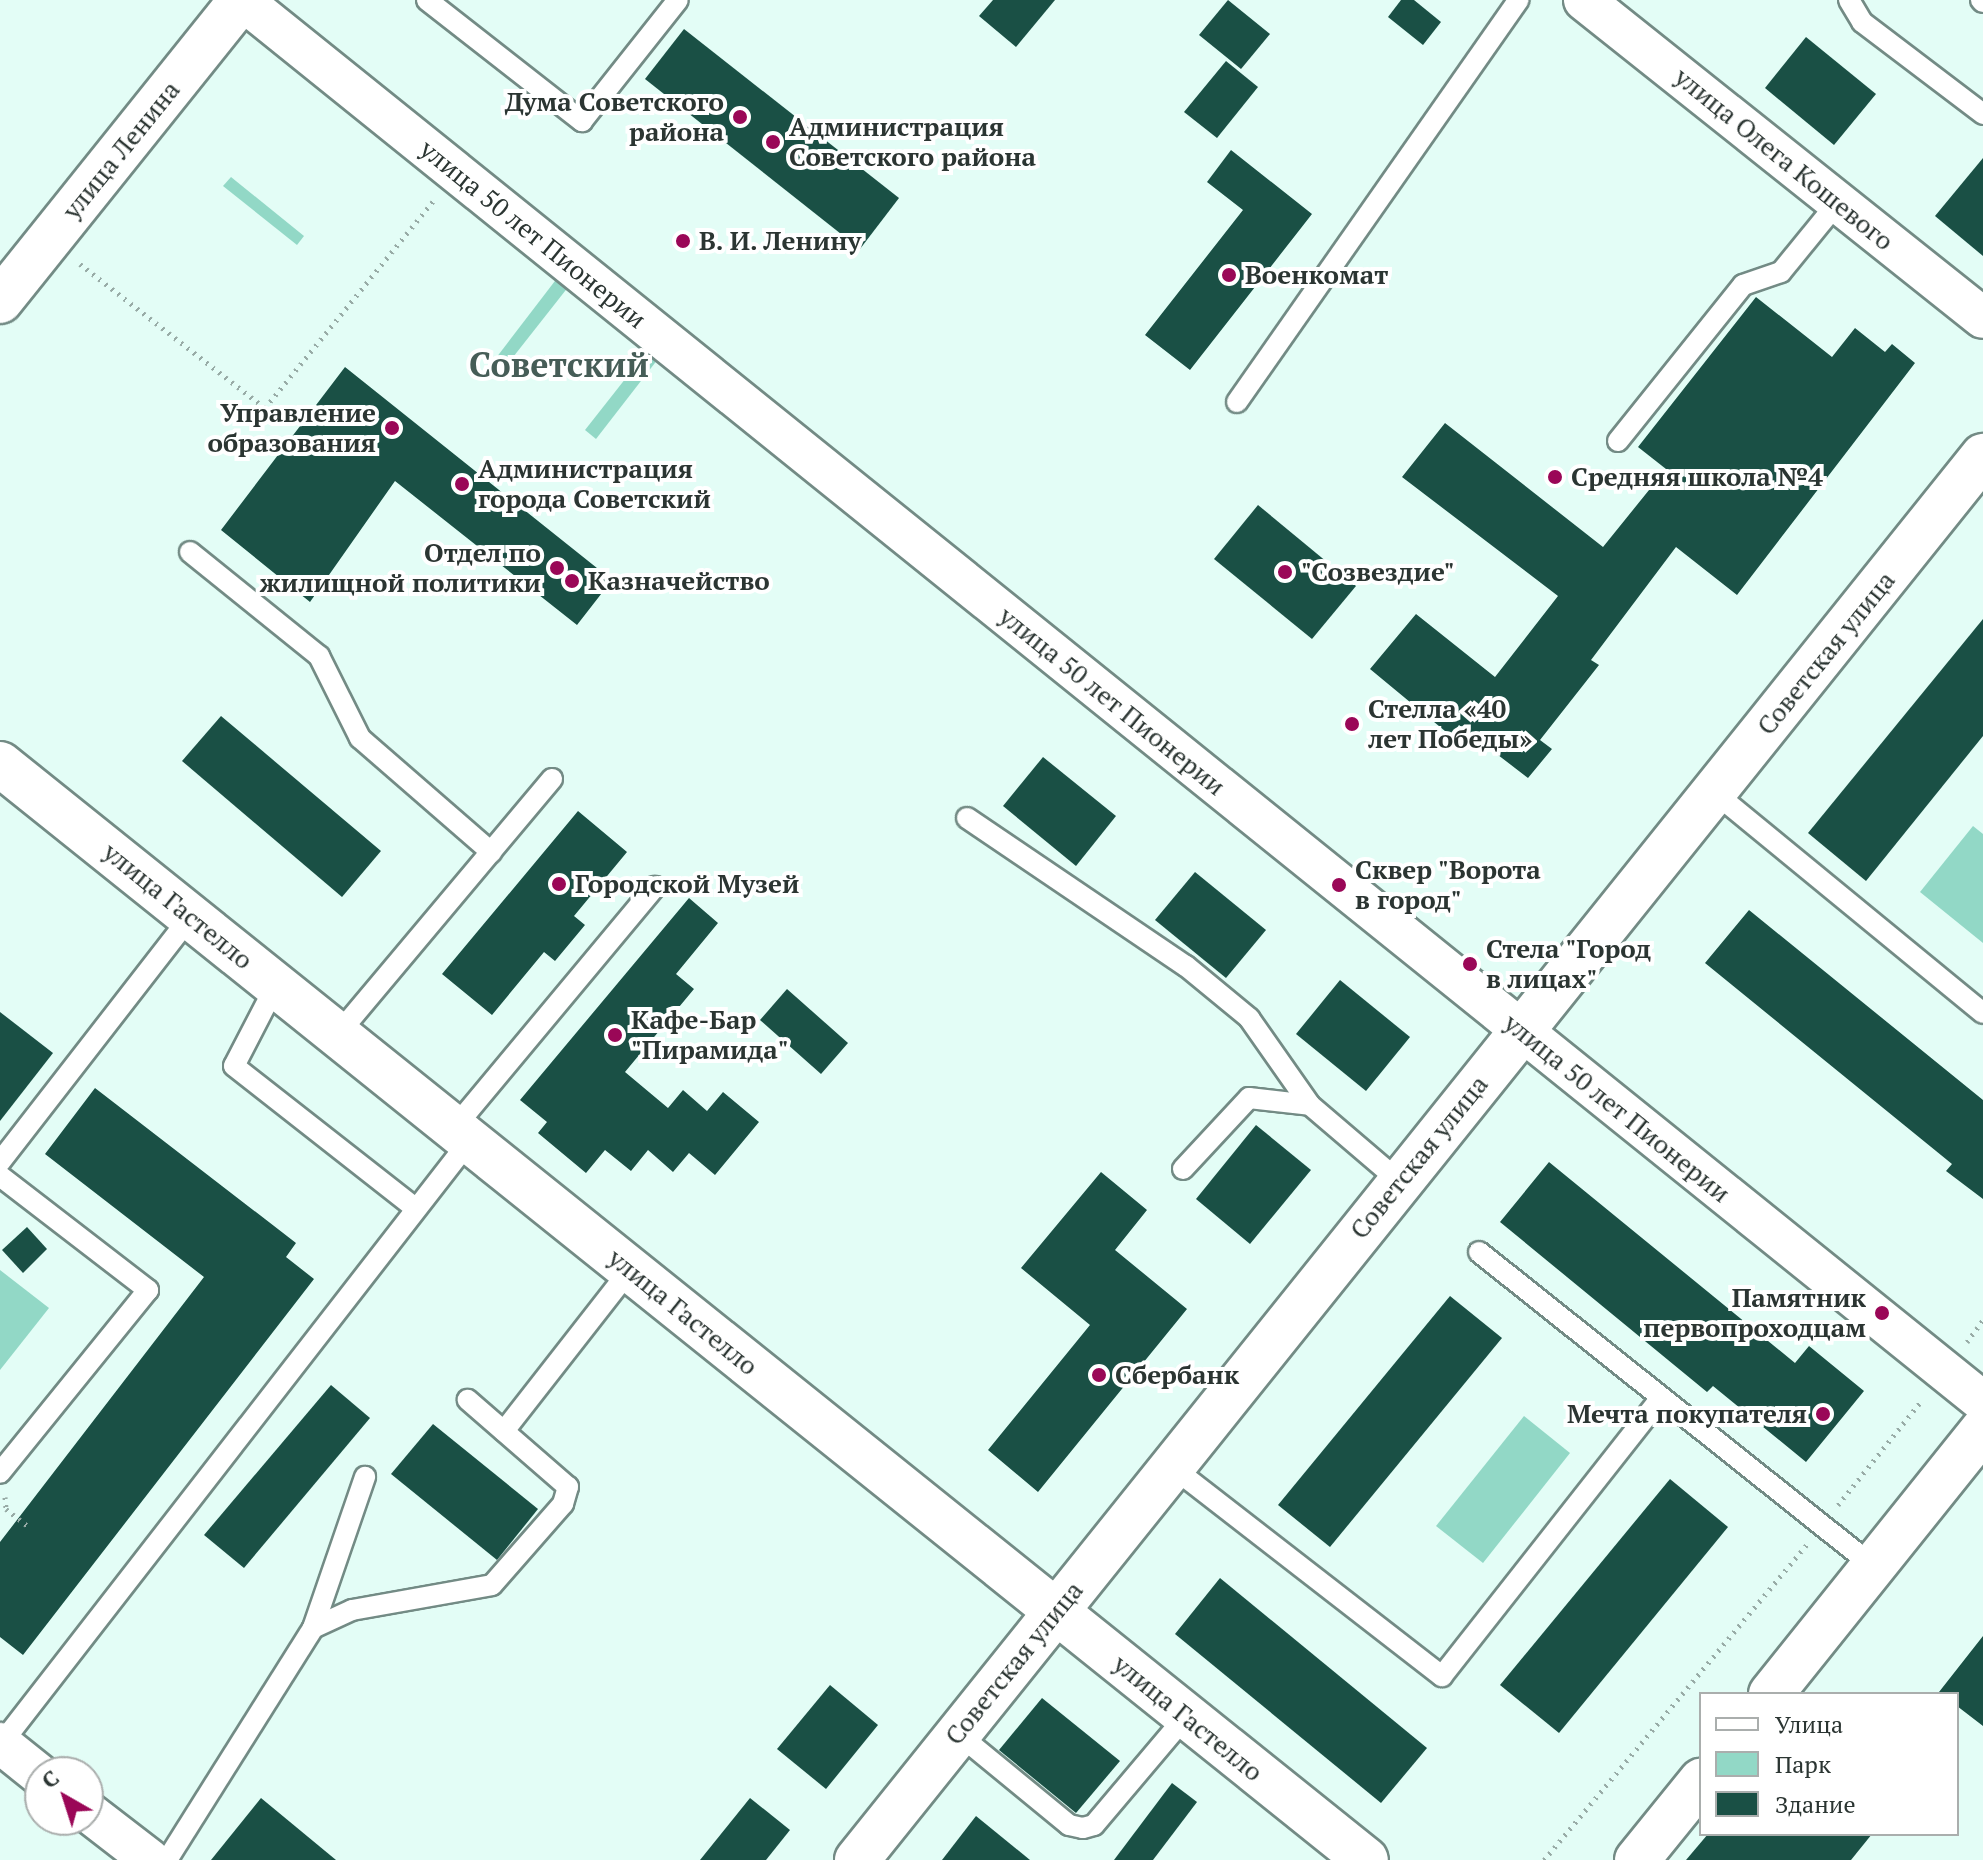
<!DOCTYPE html>
<meta charset="utf-8">
<style>
body{margin:0}
#map{position:relative;width:1983px;height:1860px;overflow:hidden;background:#e3fdf6;font-family:"PT Serif",serif}
div>[style]{position:absolute}
.green>*{inset:0;background:#92d8c6}
.building>*{inset:0;background:#1a5045}
.path>*{height:5px;margin-top:-2.5px;transform-origin:0;background:repeating-linear-gradient(90deg,#98aba6 0 2px,transparent 0 8px)}
.roads{filter:drop-shadow(2px 0 #738b85) drop-shadow(-2px 0 #738b85) drop-shadow(0 2px #738b85) drop-shadow(0 -2px #738b85)}
.lane>*{height:20px;margin:-10px;padding:0 10px;transform-origin:10px;border-radius:10px;background:#fff}
.street>*{height:40px;margin:-20px;padding:0 20px;transform-origin:20px;border-radius:20px;background:#fff}
.secondary>*{height:44px;margin:-22px;padding:0 22px;transform-origin:22px;border-radius:22px;background:#fff}
.primary>*{height:44px;margin:-22px;padding:0 22px;transform-origin:22px;border-radius:22px;background:#fff}
.dots>*{width:22px;height:22px;translate:-50% -50%;box-sizing:border-box;border:4px solid #fff;border-radius:50%}
span{translate:-50% -50%;white-space:nowrap;text-align:center;line-height:1.15;-webkit-text-stroke:8px #fff;paint-order:stroke}
.poi-label{font-size:26px;color:#2b3532;font-weight:700}
.right{translate:-100% -50%;text-align:right}
.left{translate:0 -50%;text-align:left}
.street-label{font-size:26px;color:#2b3532}
.district-label{font-size:34px;color:#465d57;font-weight:700}
.legend{position:absolute;left:1699px;top:1692px;width:260px;height:144px;box-sizing:border-box;background:#fff;border:2px solid #aaaead;margin:0;padding:10px 14px;list-style:none;font-size:24px;color:#2b3532}
.legend li{display:flex;align-items:center;gap:16px;height:40px}
.legend b{width:40px;border:2px solid #aaaead}
.north{position:absolute;left:24px;top:1756px;width:80px;height:80px;box-sizing:border-box;background:#fff;border:2px solid #aaaead;border-radius:50%;rotate:321deg;font-size:22px;font-weight:700;line-height:32px;text-align:center;color:#2b3532}
.north::after{content:'';display:block;margin:auto;width:28px;height:36px;background:#9a0757;clip-path:polygon(50% 0,100% 100%,50% 72%,0 100%)}
</style>
<div id="map">
<div class="green">
<div style="clip-path:polygon(231px 177px,304px 236px,297px 245px,223px 186px)"></div>
<div style="clip-path:polygon(558px 277px,569px 286px,506px 366px,496px 358px)"></div>
<div style="clip-path:polygon(648px 350px,658px 359px,596px 439px,585px 430px)"></div>
<div style="clip-path:polygon(1973px 826px,1983px 834px,1983px 943px,1920px 892px)"></div>
<div style="clip-path:polygon(0 1270px,49px 1308px,0 1370px)"></div>
<div style="clip-path:polygon(1524px 1416px,1570px 1453px,1483px 1563px,1436px 1526px)"></div>
</div>
<div class="building">
<div style="clip-path:polygon(993px 0,1055px 0,1016px 47px,979px 16px)"></div>
<div style="clip-path:polygon(1228px 0,1270px 34px,1241px 69px,1199px 35px)"></div>
<div style="clip-path:polygon(1401px 0,1414px 0,1441px 22px,1423px 45px,1388px 17px)"></div>
<div style="clip-path:polygon(684px 29px,899px 198px,860px 249px,645px 79px)"></div>
<div style="clip-path:polygon(1806px 37px,1876px 94px,1834px 145px,1765px 88px)"></div>
<div style="clip-path:polygon(1226px 61px,1258px 87px,1217px 138px,1184px 112px)"></div>
<div style="clip-path:polygon(1231px 150px,1312px 214px,1190px 370px,1145px 335px,1243px 210px,1207px 182px)"></div>
<div style="clip-path:polygon(1983px 158px,1983px 256px,1935px 216px)"></div>
<div style="clip-path:polygon(1756px 297px,1832px 357px,1855px 328px,1885px 352px,1892px 344px,1915px 363px,1737px 595px,1676px 547px,1591px 660px,1599px 665px,1540px 740px,1552px 749px,1528px 778px,1459px 725px,1451px 736px,1370px 669px,1416px 614px,1495px 677px,1558px 596px,1402px 477px,1445px 423px,1603px 547px,1666px 469px,1638px 447px)"></div>
<div style="clip-path:polygon(345px 367px,612px 580px,577px 625px,395px 481px,310px 602px,221px 530px)"></div>
<div style="clip-path:polygon(1258px 505px,1356px 586px,1312px 639px,1214px 559px)"></div>
<div style="clip-path:polygon(1983px 619px,1983px 736px,1866px 881px,1808px 833px)"></div>
<div style="clip-path:polygon(221px 716px,381px 851px,342px 897px,182px 761px)"></div>
<div style="clip-path:polygon(1043px 757px,1116px 816px,1076px 866px,1003px 806px)"></div>
<div style="clip-path:polygon(578px 811px,627px 852px,574px 916px,585px 925px,555px 961px,544px 952px,492px 1015px,442px 974px)"></div>
<div style="clip-path:polygon(1195px 872px,1266px 930px,1226px 978px,1155px 920px)"></div>
<div style="clip-path:polygon(689px 898px,718px 923px,676px 974px,694px 989px,625px 1072px,668px 1108px,683px 1090px,707px 1111px,723px 1092px,759px 1122px,715px 1175px,689px 1153px,673px 1172px,648px 1150px,631px 1171px,605px 1150px,586px 1173px,538px 1133px,547px 1122px,520px 1100px)"></div>
<div style="clip-path:polygon(1749px 910px,1983px 1100px,1983px 1199px,1946px 1171px,1952px 1164px,1705px 963px)"></div>
<div style="clip-path:polygon(1340px 980px,1410px 1037px,1366px 1091px,1296px 1034px)"></div>
<div style="clip-path:polygon(787px 989px,848px 1043px,821px 1074px,760px 1020px)"></div>
<div style="clip-path:polygon(0 1012px,53px 1053px,0 1121px)"></div>
<div style="clip-path:polygon(95px 1088px,296px 1243px,286px 1257px,314px 1279px,23px 1655px,0 1637px,0 1542px,204px 1277px,45px 1154px)"></div>
<div style="clip-path:polygon(1256px 1125px,1311px 1170px,1250px 1244px,1196px 1199px)"></div>
<div style="clip-path:polygon(1549px 1162px,1795px 1363px,1809px 1346px,1864px 1391px,1806px 1462px,1713px 1386px,1707px 1392px,1500px 1222px)"></div>
<div style="clip-path:polygon(1101px 1172px,1147px 1210px,1115px 1250px,1187px 1309px,1038px 1492px,988px 1450px,1090px 1325px,1021px 1268px)"></div>
<div style="clip-path:polygon(27px 1227px,47px 1249px,23px 1273px,2px 1250px)"></div>
<div style="clip-path:polygon(1450px 1296px,1502px 1338px,1330px 1547px,1278px 1505px)"></div>
<div style="clip-path:polygon(331px 1385px,370px 1418px,244px 1568px,204px 1535px)"></div>
<div style="clip-path:polygon(433px 1424px,538px 1509px,497px 1560px,391px 1474px)"></div>
<div style="clip-path:polygon(1670px 1479px,1728px 1527px,1559px 1733px,1500px 1685px)"></div>
<div style="clip-path:polygon(1220px 1578px,1427px 1748px,1381px 1803px,1175px 1634px)"></div>
<div style="clip-path:polygon(1983px 1636px,1983px 1726px,1957px 1706px,1957px 1694px,1939px 1692px)"></div>
<div style="clip-path:polygon(830px 1685px,878px 1725px,826px 1789px,777px 1749px)"></div>
<div style="clip-path:polygon(1042px 1698px,1120px 1761px,1076px 1813px,999px 1750px)"></div>
<div style="clip-path:polygon(1172px 1783px,1197px 1802px,1153px 1860px,1114px 1860px)"></div>
<div style="clip-path:polygon(261px 1798px,336px 1860px,211px 1860px)"></div>
<div style="clip-path:polygon(750px 1798px,790px 1830px,766px 1860px,700px 1860px)"></div>
<div style="clip-path:polygon(976px 1816px,1030px 1860px,942px 1860px)"></div>
<div style="clip-path:polygon(1708px 1834px,1872px 1834px,1851px 1860px,1686px 1860px)"></div>
</div>
<div class="path">
<div style="left:80px;top:264px;width:234px;rotate:37.9deg"></div>
<div style="left:265px;top:408px;width:267px;rotate:-50.9deg"></div>
<div style="left:1967px;top:1342px;width:27px;rotate:-54deg"></div>
<div style="left:5px;top:1497px;width:12px;rotate:85deg"></div>
<div style="left:6px;top:1509px;width:29px;rotate:38deg"></div>
<div style="left:1838px;top:1505px;width:134px;rotate:-51.3deg"></div>
<div style="left:1544px;top:1860px;width:411px;rotate:-50.2deg"></div>
</div>
<div class="roads">
<div class="lane">
<div style="left:427px;top:0;width:197px;rotate:38deg"></div>
<div style="left:582px;top:121px;width:154px;rotate:-51.6deg"></div>
<div style="left:1849px;top:0;width:26px;rotate:59deg"></div>
<div style="left:1862px;top:22px;width:152px;rotate:37.2deg"></div>
<div style="left:1981px;top:0;width:3px;rotate:45deg"></div>
<div style="left:1237px;top:402px;width:491px;rotate:-55deg"></div>
<div style="left:1618px;top:441px;width:200px;rotate:-51.3deg"></div>
<div style="left:1743px;top:285px;width:40px;rotate:-18.9deg"></div>
<div style="left:1781px;top:272px;width:90px;rotate:-50.8deg"></div>
<div style="left:190px;top:552px;width:166px;rotate:38.9deg"></div>
<div style="left:319px;top:656px;width:92px;rotate:63.4deg"></div>
<div style="left:360px;top:738px;width:174px;rotate:41deg"></div>
<div style="left:1714px;top:792px;width:348px;rotate:39.4deg"></div>
<div style="left:967px;top:818px;width:264px;rotate:34.1deg"></div>
<div style="left:1186px;top:966px;width:82px;rotate:39.5deg"></div>
<div style="left:1249px;top:1018px;width:106px;rotate:55deg"></div>
<div style="left:1310px;top:1105px;width:117px;rotate:40.5deg"></div>
<div style="left:276px;top:985px;width:91px;rotate:117.4deg"></div>
<div style="left:234px;top:1066px;width:230px;rotate:38.1deg"></div>
<div style="left:338px;top:1034px;width:333px;rotate:-50deg"></div>
<div style="left:454px;top:1128px;width:314px;rotate:-50.2deg"></div>
<div style="left:0;top:1162px;width:311px;rotate:-52.2deg"></div>
<div style="left:1183px;top:1169px;width:97px;rotate:-47.1deg"></div>
<div style="left:1249px;top:1098px;width:61px;rotate:6.5deg"></div>
<div style="left:0;top:1176px;width:187px;rotate:37.6deg"></div>
<div style="left:148px;top:1290px;width:235px;rotate:129deg"></div>
<div style="left:1479px;top:1252px;width:504px;rotate:38.55deg"></div>
<div style="left:504px;top:1431px;width:204px;rotate:-52deg"></div>
<div style="left:1171px;top:1466px;width:343px;rotate:37.8deg"></div>
<div style="left:1442px;top:1676px;width:354px;rotate:-51.8deg"></div>
<div style="left:313px;top:1628px;width:160px;rotate:-71deg"></div>
<div style="left:957px;top:1733px;width:145px;rotate:39.4deg"></div>
<div style="left:1069px;top:1825px;width:14px;rotate:12deg"></div>
<div style="left:1083px;top:1828px;width:11px;rotate:-15deg"></div>
<div style="left:1094px;top:1825px;width:143px;rotate:-49.8deg"></div>
<div style="left:1px;top:1744px;width:765px;rotate:-52.17deg"></div>
<div style="left:167px;top:1860px;width:274px;rotate:-57.8deg"></div>
<div style="left:313px;top:1628px;width:43px;rotate:-24.8deg"></div>
<div style="left:352px;top:1610px;width:142px;rotate:-10.1deg"></div>
<div style="left:492px;top:1585px;width:108px;rotate:-48.8deg"></div>
<div style="left:563px;top:1504px;width:18px;rotate:-74deg"></div>
<div style="left:568px;top:1487px;width:133px;rotate:-139deg"></div>
</div>
<div class="street">
<div style="left:242px;top:0;width:2235px;rotate:38.84deg"></div>
<div style="left:1584px;top:0;width:510px;rotate:38.55deg"></div>
<div style="left:0;top:1743px;width:51px;rotate:38.7deg"></div>
<div style="left:88px;top:1812px;width:78px;rotate:37.7deg"></div>
</div>
<div class="secondary">
<div style="left:0;top:301px;width:386px;rotate:-51.3deg"></div>
<div style="left:0;top:764px;width:1751px;rotate:38.74deg"></div>
<div style="left:857px;top:1860px;width:1800px;rotate:-51.27deg"></div>
</div>
<div class="primary">
<div style="left:1771px;top:1694px;width:339px;rotate:-51.3deg"></div>
<div style="left:1637px;top:1860px;width:102px;rotate:-51deg"></div>
</div>
</div>
<div class="dots">
<div style="left:740px;top:117px;background:#9a0757"></div>
<div style="left:773px;top:142px;background:#9a0757"></div>
<div style="left:683px;top:241px;background:#9a0757"></div>
<div style="left:1229px;top:275px;background:#9a0757"></div>
<div style="left:392px;top:428px;background:#9a0757"></div>
<div style="left:1555px;top:477px;background:#9a0757"></div>
<div style="left:462px;top:484px;background:#9a0757"></div>
<div style="left:557px;top:568px;background:#9a0757"></div>
<div style="left:1285px;top:572px;background:#9a0757"></div>
<div style="left:572px;top:581px;background:#9a0757"></div>
<div style="left:1352px;top:724px;background:#9a0757"></div>
<div style="left:559px;top:884px;background:#9a0757"></div>
<div style="left:1339px;top:885px;background:#9a0757"></div>
<div style="left:1470px;top:964px;background:#9a0757"></div>
<div style="left:615px;top:1035px;background:#9a0757"></div>
<div style="left:1882px;top:1313px;background:#9a0757"></div>
<div style="left:1099px;top:1375px;background:#9a0757"></div>
<div style="left:1823px;top:1414px;background:#9a0757"></div>
</div>
<div class="poi-label">
<span class="right" style="left:724px;top:117px">Дума Советского<br>района</span>
<span class="left" style="left:789px;top:142px">Администрация<br>Советского района</span>
<span class="left" style="left:699px;top:241px">В. И. Ленину</span>
<span class="left" style="left:1245px;top:275px">Военкомат</span>
<span class="right" style="left:376px;top:428px">Управление<br>образования</span>
<span class="left" style="left:478px;top:484px">Администрация<br>города Советский</span>
<span class="left" style="left:1571px;top:477px">Средняя школа №4</span>
<span class="right" style="left:541px;top:568px">Отдел по<br>жилищной политики</span>
<span class="left" style="left:1301px;top:572px">"Созвездие"</span>
<span class="left" style="left:588px;top:581px">Казначейство</span>
<span class="left" style="left:1368px;top:724px">Стелла «40<br>лет Победы»</span>
<span class="left" style="left:1355px;top:885px">Сквер "Ворота<br>в город"</span>
<span class="left" style="left:575px;top:884px">Городской Музей</span>
<span class="left" style="left:1486px;top:964px">Стела "Город<br>в лицах"</span>
<span class="left" style="left:631px;top:1035px">Кафе-Бар<br>"Пирамида"</span>
<span class="right" style="left:1866px;top:1313px">Памятник<br>первопроходцам</span>
<span class="left" style="left:1115px;top:1375px">Сбербанк</span>
<span class="right" style="left:1807px;top:1414px">Мечта покупателя</span>
</div>
<div class="street-label">
<span style="left:121px;top:150px;rotate:-51deg">улица Ленина</span>
<span style="left:1784px;top:159px;rotate:39deg">улица Олега Кошевого</span>
<span style="left:533px;top:234px;rotate:39deg">улица 50 лет Пионерии</span>
<span style="left:1826px;top:653px;rotate:-51deg">Советская улица</span>
<span style="left:1112px;top:701px;rotate:39deg">улица 50 лет Пионерии</span>
<span style="left:178px;top:906px;rotate:39deg">улица Гастелло</span>
<span style="left:1617px;top:1108px;rotate:39deg">улица 50 лет Пионерии</span>
<span style="left:1419px;top:1157px;rotate:-51deg">Советская улица</span>
<span style="left:683px;top:1312px;rotate:39deg">улица Гастелло</span>
<span style="left:1014px;top:1663px;rotate:-51deg">Советская улица</span>
<span style="left:1188px;top:1718px;rotate:39deg">улица Гастелло</span>
</div>
<div class="district-label">
<span style="left:559px;top:365px">Советский</span>
</div>
<ul class="legend">
<li><b style="height:10px;background:#fff"></b>Улица</li>
<li><b style="height:22px;background:#92d8c6"></b>Парк</li>
<li><b style="height:22px;background:#1a5045"></b>Здание</li>
</ul>
<div class="north">С</div>
</div>
